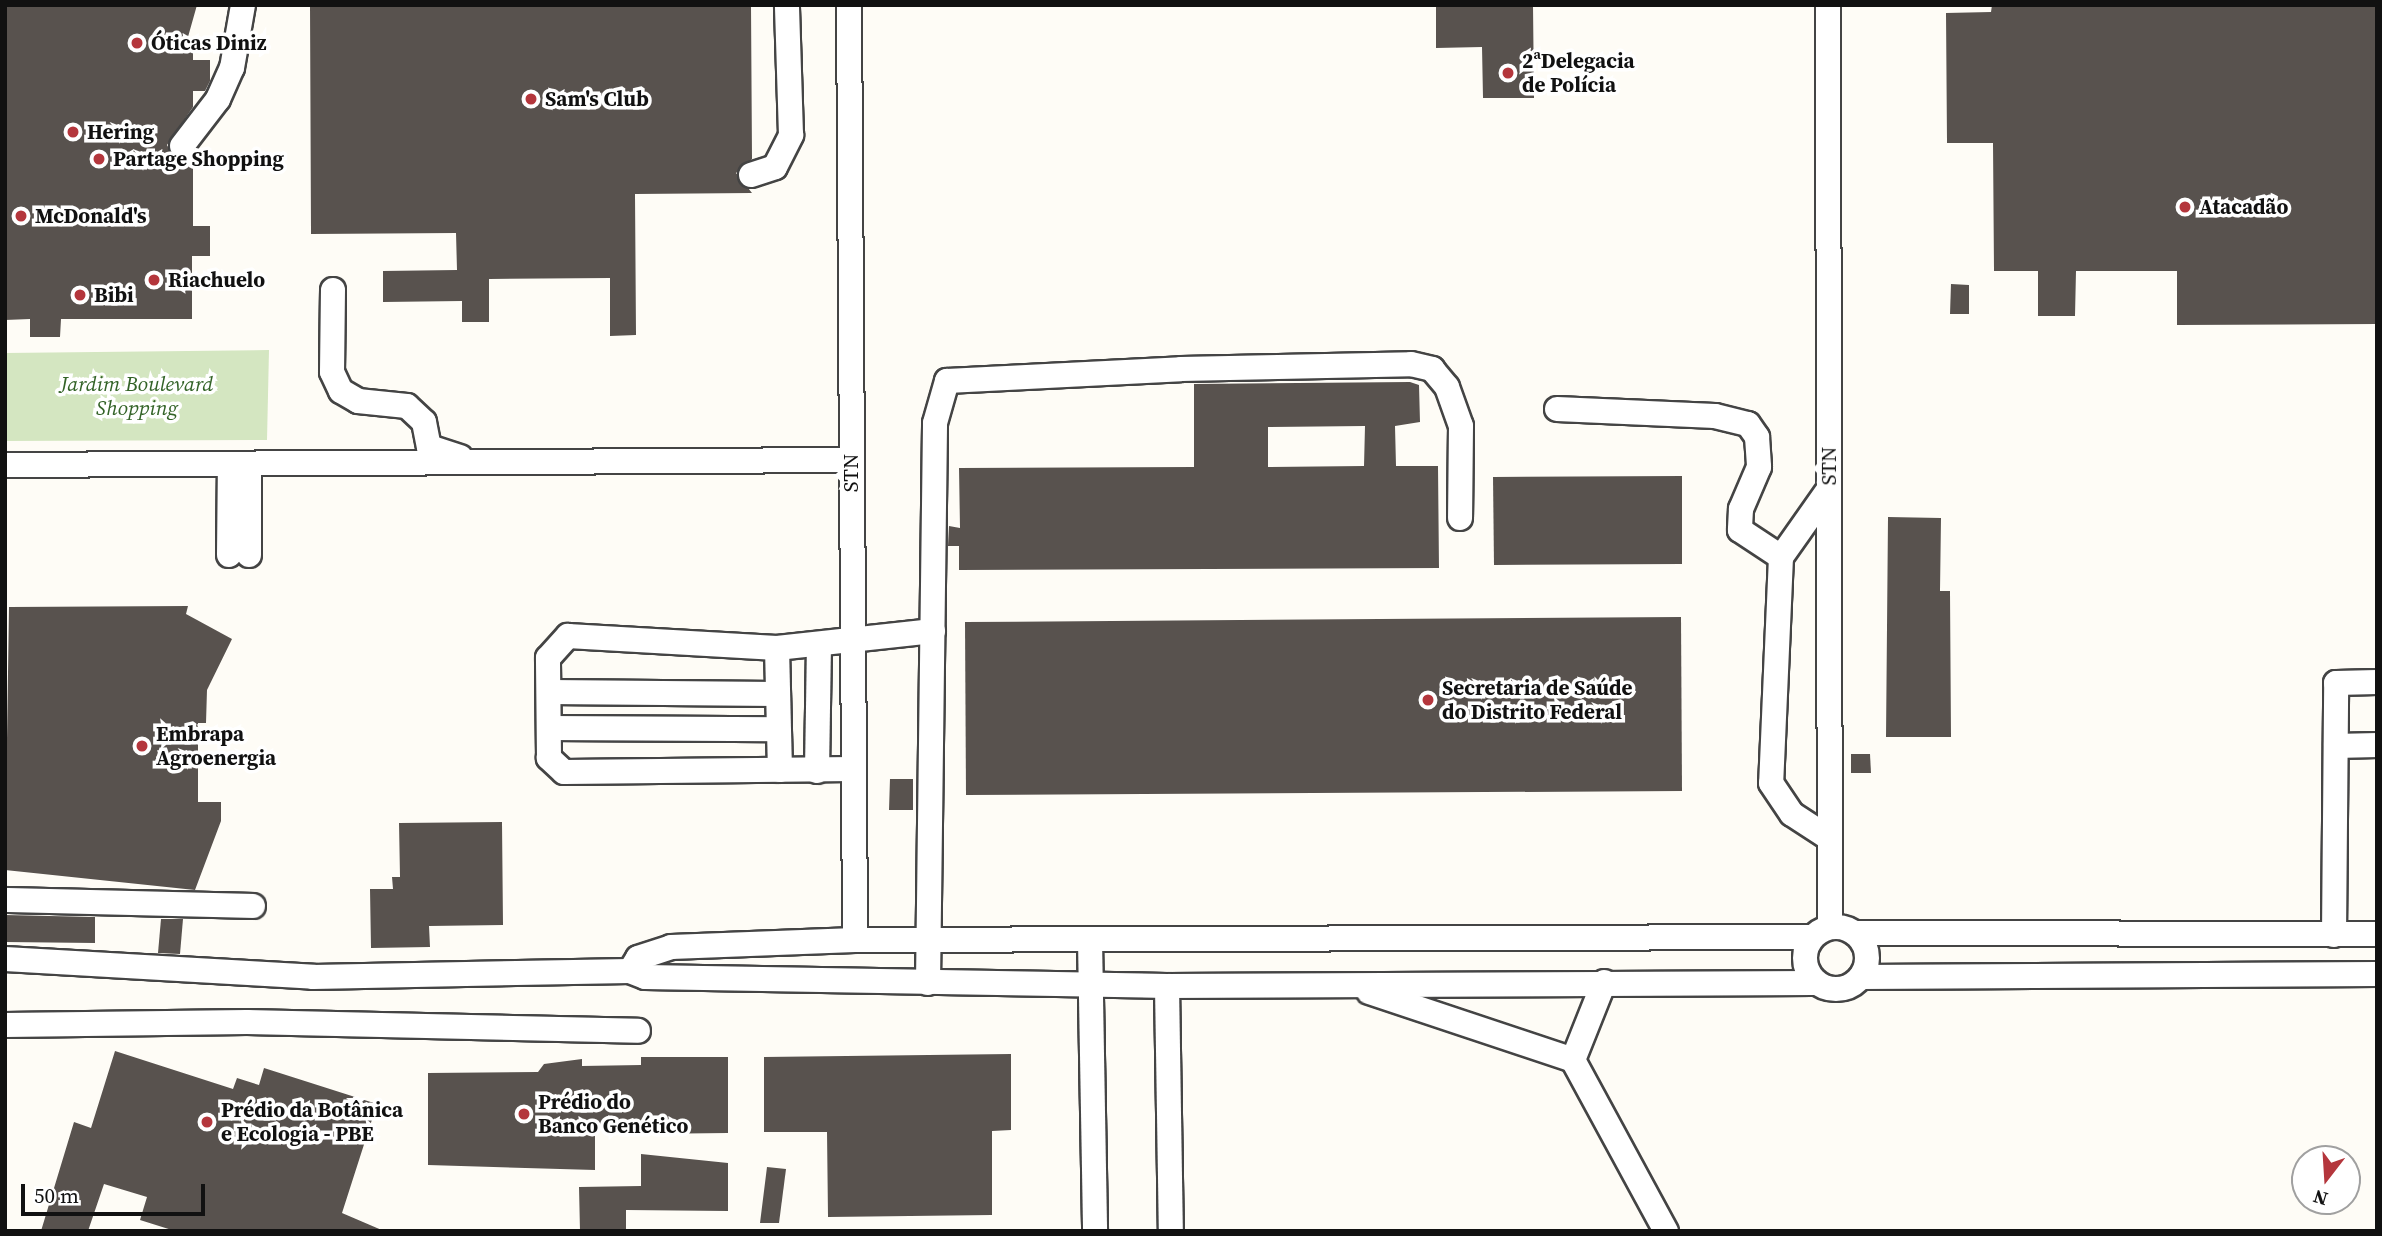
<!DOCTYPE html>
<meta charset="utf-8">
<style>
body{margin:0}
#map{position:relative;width:2382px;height:1236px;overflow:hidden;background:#fefcf6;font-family:"Source Serif 4",serif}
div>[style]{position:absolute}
.green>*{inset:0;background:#d4e6c1}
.building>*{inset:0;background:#58524e}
.roads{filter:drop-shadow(2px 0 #444) drop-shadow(-2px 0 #444) drop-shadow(0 2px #444) drop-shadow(0 -2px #444)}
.minor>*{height:24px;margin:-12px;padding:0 12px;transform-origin:12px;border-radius:12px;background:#fff}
.minor>.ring{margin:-12px;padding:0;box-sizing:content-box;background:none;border:24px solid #fff;border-radius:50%}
.dots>*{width:19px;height:19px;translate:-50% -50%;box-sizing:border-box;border:4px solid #fff;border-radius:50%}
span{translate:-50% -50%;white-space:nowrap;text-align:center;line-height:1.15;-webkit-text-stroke:7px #fff;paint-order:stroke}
.poi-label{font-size:21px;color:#111;font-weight:700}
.left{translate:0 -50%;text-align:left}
.park-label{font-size:21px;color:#336327;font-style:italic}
.street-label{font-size:21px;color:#111}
.frame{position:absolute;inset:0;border:7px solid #111;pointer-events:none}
.north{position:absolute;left:2291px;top:1145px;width:70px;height:70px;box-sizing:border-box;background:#fff;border:2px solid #a0a0a0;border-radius:50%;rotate:197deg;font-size:19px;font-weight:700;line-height:28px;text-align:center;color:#111}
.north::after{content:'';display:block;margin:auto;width:24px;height:32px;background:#b4363c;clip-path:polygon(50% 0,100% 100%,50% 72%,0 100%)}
.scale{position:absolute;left:21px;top:1184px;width:184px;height:32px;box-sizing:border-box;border:4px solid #111;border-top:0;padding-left:9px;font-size:21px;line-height:24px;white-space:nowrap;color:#111;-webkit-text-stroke:5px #fff;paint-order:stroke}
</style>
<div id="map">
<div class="green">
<div style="clip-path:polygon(269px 350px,267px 440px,5px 441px,5px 353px)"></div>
</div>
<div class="building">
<div style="clip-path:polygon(5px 5px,197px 5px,186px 44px,193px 44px,193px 60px,210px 60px,210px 81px,205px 91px,193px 91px,193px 107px,167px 145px,174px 158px,193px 156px,193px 226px,210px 226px,210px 256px,192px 256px,192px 319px,61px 319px,60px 337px,30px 337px,30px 319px,5px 320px)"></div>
<div style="clip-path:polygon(310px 5px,751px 5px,752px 159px,736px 173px,752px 193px,635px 194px,636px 335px,610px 336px,610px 278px,489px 279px,489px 322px,462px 322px,462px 301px,383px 302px,383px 271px,457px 270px,456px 233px,311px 234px)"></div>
<div style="clip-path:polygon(1436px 5px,1533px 5px,1534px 98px,1483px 98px,1482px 47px,1436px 48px)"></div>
<div style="clip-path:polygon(1992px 5px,2377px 5px,2377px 324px,2177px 325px,2177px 271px,2076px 271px,2075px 316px,2038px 316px,2038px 271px,1994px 271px,1993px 143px,1947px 143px,1946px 13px,1991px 12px)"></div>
<div style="clip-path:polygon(1951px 284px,1969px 285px,1969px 314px,1950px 314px)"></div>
<div style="clip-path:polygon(evenodd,1410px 382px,1419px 385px,1420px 422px,1395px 426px,1396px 466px,1438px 466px,1439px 568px,959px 570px,959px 546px,948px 546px,949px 526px,960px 528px,959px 468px,1194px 467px,1194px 384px,1410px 382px,1365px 426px,1364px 466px,1268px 467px,1268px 427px,1365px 426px)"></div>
<div style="clip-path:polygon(1682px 476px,1682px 564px,1494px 565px,1493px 477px)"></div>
<div style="clip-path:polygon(1888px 517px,1941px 518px,1940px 591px,1950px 591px,1951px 737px,1886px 737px)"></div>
<div style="clip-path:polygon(188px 606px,186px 614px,232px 639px,207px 690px,206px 723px,198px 723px,198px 802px,221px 802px,221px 821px,195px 890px,5px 870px,9px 607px)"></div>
<div style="clip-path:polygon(1681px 617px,1682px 791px,966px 795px,965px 622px)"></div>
<div style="clip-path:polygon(1851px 754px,1870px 754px,1871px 773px,1851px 773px)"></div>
<div style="clip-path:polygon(890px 779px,913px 779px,913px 810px,889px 810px)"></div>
<div style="clip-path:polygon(502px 822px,503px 925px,429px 926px,430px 947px,371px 948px,370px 889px,393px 889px,392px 877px,400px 877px,399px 823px)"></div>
<div style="clip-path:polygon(5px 915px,95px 917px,95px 943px,5px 942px)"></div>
<div style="clip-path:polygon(161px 919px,183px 919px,180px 954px,158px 953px)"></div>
<div style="clip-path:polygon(115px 1051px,233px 1089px,237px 1078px,259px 1085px,264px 1068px,377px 1104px,342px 1213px,384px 1231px,175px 1231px,140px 1220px,147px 1197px,104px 1184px,88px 1231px,41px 1231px,74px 1122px,91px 1128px)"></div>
<div style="clip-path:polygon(1011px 1054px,1011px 1130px,992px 1131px,992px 1215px,828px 1217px,827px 1132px,764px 1132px,764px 1057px)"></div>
<div style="clip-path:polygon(641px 1057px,728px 1057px,728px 1133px,641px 1134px,641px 1126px,595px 1126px,595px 1170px,428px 1165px,428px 1073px,538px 1072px,544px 1064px,582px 1059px,582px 1066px,641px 1065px)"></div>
<div style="clip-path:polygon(641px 1154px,728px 1163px,728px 1211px,626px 1210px,626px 1231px,580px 1231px,579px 1187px,641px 1186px)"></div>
<div style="clip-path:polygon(767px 1167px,786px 1169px,779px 1223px,760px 1223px)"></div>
</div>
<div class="roads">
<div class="minor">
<div style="left:849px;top:5px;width:935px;rotate:89.63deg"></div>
<div style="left:1828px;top:5px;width:922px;rotate:89.88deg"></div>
<div style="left:182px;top:146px;width:59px;rotate:-52.5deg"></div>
<div style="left:218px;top:99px;width:34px;rotate:-66deg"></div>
<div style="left:232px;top:68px;width:64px;rotate:-80.1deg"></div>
<div style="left:751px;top:175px;width:25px;rotate:-18deg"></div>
<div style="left:775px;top:167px;width:36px;rotate:-63deg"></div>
<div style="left:791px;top:135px;width:130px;rotate:-91.8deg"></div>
<div style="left:333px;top:290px;width:82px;rotate:90.7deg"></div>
<div style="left:332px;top:372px;width:21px;rotate:65deg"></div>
<div style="left:341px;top:391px;width:20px;rotate:30deg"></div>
<div style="left:358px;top:401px;width:49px;rotate:5.8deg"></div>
<div style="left:407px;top:406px;width:23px;rotate:43deg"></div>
<div style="left:424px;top:422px;width:25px;rotate:79deg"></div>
<div style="left:429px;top:447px;width:33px;rotate:18deg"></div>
<div style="left:1557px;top:409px;width:158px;rotate:2.5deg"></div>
<div style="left:1715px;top:416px;width:34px;rotate:14deg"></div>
<div style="left:1748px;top:424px;width:16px;rotate:55deg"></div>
<div style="left:1757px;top:437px;width:30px;rotate:86deg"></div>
<div style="left:1759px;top:467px;width:46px;rotate:113.2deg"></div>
<div style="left:1741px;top:509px;width:21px;rotate:93deg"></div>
<div style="left:1740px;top:530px;width:49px;rotate:33.4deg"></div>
<div style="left:5px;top:465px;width:846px;rotate:-0.34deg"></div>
<div style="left:1829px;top:489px;width:83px;rotate:125.2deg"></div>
<div style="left:1781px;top:557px;width:226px;rotate:92.5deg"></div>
<div style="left:1771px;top:783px;width:37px;rotate:56deg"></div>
<div style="left:1792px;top:814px;width:44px;rotate:33deg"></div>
<div style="left:229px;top:555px;width:90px;rotate:-89.4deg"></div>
<div style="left:249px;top:555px;width:90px;rotate:-90deg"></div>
<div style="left:777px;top:648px;width:122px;rotate:88.6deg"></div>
<div style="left:549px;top:692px;width:228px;rotate:0.5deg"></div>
<div style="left:549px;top:728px;width:229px;rotate:0.3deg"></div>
<div style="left:2336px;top:746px;width:41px;rotate:-1.4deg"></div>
<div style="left:853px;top:769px;width:289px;rotate:179.4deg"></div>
<div style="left:564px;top:772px;width:21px;rotate:-137deg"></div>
<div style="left:549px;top:758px;width:100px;rotate:-90.6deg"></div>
<div style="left:548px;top:658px;width:30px;rotate:-48deg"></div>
<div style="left:568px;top:636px;width:209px;rotate:3.3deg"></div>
<div style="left:777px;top:648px;width:157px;rotate:-6.2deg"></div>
<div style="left:817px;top:771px;width:126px;rotate:-89.1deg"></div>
<div style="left:6px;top:900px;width:247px;rotate:1.4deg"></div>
<div class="ring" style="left:1805px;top:927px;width:38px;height:38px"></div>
<div style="left:1855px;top:933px;width:522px;rotate:0.11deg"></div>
<div style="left:2334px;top:935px;width:252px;rotate:-89.5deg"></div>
<div style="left:2336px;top:683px;width:41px;rotate:-1.4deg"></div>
<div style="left:1090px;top:940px;width:291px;rotate:89deg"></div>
<div style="left:5px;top:959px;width:309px;rotate:3.3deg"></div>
<div style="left:313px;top:977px;width:317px;rotate:-1.1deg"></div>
<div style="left:630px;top:971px;width:16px;rotate:22deg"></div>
<div style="left:645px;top:977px;width:522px;rotate:0.99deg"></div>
<div style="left:1167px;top:986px;width:647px;rotate:-0.27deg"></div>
<div style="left:630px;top:971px;width:15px;rotate:-58deg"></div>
<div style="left:638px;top:958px;width:35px;rotate:-18deg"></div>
<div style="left:671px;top:947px;width:184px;rotate:-2.2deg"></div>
<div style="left:855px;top:940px;width:957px;rotate:-0.18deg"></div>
<div style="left:1861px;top:977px;width:516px;rotate:-0.33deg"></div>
<div style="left:928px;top:983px;width:560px;rotate:-89.28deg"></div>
<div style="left:935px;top:423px;width:44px;rotate:-74.1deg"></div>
<div style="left:947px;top:381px;width:234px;rotate:-2.9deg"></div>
<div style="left:1181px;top:369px;width:230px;rotate:-1.2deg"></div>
<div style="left:1411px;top:364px;width:22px;rotate:13deg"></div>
<div style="left:1432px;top:369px;width:23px;rotate:50deg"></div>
<div style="left:1447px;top:387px;width:41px;rotate:70.3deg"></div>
<div style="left:1461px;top:426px;width:92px;rotate:90.6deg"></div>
<div style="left:1167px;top:986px;width:245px;rotate:89.1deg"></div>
<div style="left:1369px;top:992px;width:215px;rotate:18.4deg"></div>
<div style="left:1573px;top:1060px;width:195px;rotate:61.5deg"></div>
<div style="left:5px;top:1025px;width:242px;rotate:-0.7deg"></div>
<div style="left:247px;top:1022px;width:391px;rotate:1.3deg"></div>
<div style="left:1573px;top:1060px;width:84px;rotate:-68.3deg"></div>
</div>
</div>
<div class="dots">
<div style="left:137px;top:43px;background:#b4363c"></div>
<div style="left:1508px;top:73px;background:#b4363c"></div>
<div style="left:531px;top:99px;background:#b4363c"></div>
<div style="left:73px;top:132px;background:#b4363c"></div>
<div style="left:99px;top:159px;background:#b4363c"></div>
<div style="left:2185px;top:207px;background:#b4363c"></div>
<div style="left:21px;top:216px;background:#b4363c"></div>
<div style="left:154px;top:280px;background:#b4363c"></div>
<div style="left:80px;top:295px;background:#b4363c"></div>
<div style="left:1428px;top:700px;background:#b4363c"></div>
<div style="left:142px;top:746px;background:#b4363c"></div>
<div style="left:524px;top:1114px;background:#b4363c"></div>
<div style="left:207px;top:1122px;background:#b4363c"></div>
</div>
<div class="poi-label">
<span class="left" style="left:151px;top:43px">Óticas Diniz</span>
<span class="left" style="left:1522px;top:73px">2ªDelegacia<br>de Polícia</span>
<span class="left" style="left:545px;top:99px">Sam's Club</span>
<span class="left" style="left:87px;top:132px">Hering</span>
<span class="left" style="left:113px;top:159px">Partage Shopping</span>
<span class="left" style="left:2199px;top:207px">Atacadão</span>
<span class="left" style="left:35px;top:216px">McDonald's</span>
<span class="left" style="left:168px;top:280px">Riachuelo</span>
<span class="left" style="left:94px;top:295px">Bibi</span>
<span class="left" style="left:1442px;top:700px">Secretaria de Saúde<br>do Distrito Federal</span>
<span class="left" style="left:156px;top:746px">Embrapa<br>Agroenergia</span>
<span class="left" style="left:538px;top:1114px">Prédio do<br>Banco Genético</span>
<span class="left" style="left:221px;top:1122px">Prédio da Botânica<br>e Ecologia - PBE</span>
</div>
<div class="park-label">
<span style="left:137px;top:396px">Jardim Boulevard<br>Shopping</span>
</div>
<div class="street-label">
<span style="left:1829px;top:466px;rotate:-90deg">STN</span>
<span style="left:851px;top:473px;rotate:-90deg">STN</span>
</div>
<div class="frame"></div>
<div class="north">N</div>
<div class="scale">50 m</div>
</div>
